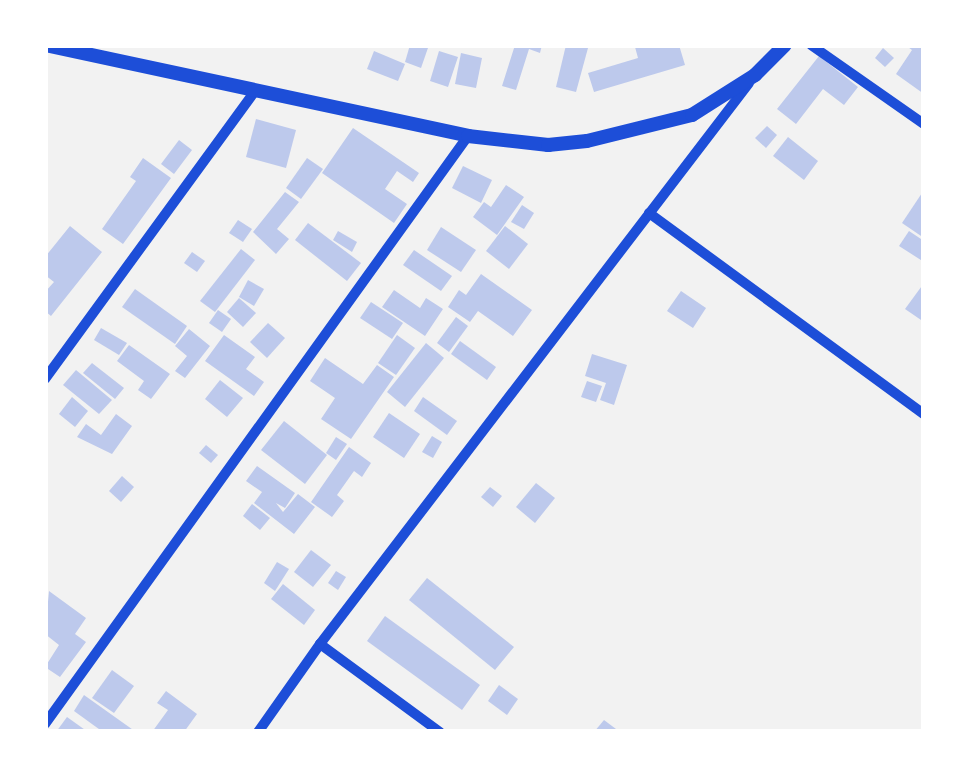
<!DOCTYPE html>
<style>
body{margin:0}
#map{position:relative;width:969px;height:777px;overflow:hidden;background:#f2f2f2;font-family:"IBM Plex Serif",serif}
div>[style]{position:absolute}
.building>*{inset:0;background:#bdc9ec}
.minor>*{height:10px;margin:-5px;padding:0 5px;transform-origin:5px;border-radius:5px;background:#1d4ed8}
.tertiary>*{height:14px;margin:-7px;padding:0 7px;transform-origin:7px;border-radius:7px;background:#1d4ed8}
span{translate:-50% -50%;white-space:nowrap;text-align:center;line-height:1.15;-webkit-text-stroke:8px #fff;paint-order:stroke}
.frame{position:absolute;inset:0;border:48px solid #fff;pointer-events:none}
</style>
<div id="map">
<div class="building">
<div style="clip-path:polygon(410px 45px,429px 45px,421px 68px,405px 62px)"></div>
<div style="clip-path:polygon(515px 45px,542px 45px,540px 53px,529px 49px,516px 90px,502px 86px)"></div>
<div style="clip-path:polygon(566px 45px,588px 48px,576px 92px,556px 87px)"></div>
<div style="clip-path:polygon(679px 45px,685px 65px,594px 92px,588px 73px,638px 58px,635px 47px)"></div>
<div style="clip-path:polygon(905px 45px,924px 45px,924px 94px,896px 74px,912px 50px)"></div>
<div style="clip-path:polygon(883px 48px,894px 58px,885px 67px,875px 58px)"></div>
<div style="clip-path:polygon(374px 51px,405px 64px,398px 81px,367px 69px)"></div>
<div style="clip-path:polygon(439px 51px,458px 57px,448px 87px,430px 81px)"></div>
<div style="clip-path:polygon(461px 53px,482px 58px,476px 88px,455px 84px)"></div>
<div style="clip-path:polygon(819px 56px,858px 87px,844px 105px,823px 89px,796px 124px,777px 109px)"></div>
<div style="clip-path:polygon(256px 119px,296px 130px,286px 168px,246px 157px)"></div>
<div style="clip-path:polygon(767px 126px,777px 135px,766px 148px,755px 138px)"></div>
<div style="clip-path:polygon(353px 128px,419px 173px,413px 182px,397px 171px,385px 189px,407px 204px,394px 223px,322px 173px)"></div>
<div style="clip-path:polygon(788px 137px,818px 161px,804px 180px,773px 156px)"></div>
<div style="clip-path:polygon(179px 140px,192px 150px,174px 174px,161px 164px)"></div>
<div style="clip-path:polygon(143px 158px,171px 178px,123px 244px,102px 229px,136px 181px,130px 177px)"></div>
<div style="clip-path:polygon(307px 158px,323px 169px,301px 199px,286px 188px)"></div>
<div style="clip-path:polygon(463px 166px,492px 180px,481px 203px,452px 188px)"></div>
<div style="clip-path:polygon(506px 185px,524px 197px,497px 235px,473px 217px,484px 202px,491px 207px)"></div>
<div style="clip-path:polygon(924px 190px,924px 238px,902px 223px)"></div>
<div style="clip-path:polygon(285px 192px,299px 202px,277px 229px,289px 239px,276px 254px,253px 232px)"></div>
<div style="clip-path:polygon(522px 205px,534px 213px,524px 229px,511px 222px)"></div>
<div style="clip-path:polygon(238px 220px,252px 229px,243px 242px,229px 233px)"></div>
<div style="clip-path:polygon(308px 223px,361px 263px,347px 281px,295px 240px)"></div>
<div style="clip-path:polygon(70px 226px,102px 252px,51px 316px,45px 311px,45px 292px,54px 282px,45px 275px,45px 257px)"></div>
<div style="clip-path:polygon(505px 226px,528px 244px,509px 269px,486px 251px)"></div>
<div style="clip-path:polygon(441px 227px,476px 250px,461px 272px,427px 250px)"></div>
<div style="clip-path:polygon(338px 231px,357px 242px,352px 252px,333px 240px)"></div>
<div style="clip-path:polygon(909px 231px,924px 241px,924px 262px,899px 246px)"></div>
<div style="clip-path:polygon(241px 249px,255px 260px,215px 312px,200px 301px)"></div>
<div style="clip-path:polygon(414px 250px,452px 276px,441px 291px,403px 265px)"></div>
<div style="clip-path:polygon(192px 252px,205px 261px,197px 272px,184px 263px)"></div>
<div style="clip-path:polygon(481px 274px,532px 310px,513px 336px,478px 311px,470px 322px,448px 307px,459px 290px,466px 295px)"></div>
<div style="clip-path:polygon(248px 280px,264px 289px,254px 306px,239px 297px)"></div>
<div style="clip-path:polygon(924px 283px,924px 322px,905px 309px)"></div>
<div style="clip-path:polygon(135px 289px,187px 326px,175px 344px,122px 307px)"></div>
<div style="clip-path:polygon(394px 290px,420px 308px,426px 298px,443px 309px,425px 336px,382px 307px)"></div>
<div style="clip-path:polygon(681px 291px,706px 308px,693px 328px,667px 311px)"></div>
<div style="clip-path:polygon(239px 298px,256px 313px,243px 327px,227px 312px)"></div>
<div style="clip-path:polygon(371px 302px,403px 323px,392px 339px,360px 318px)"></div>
<div style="clip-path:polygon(218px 310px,231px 319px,222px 332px,209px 323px)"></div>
<div style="clip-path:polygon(456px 317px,468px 326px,449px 352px,437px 343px)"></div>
<div style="clip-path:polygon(268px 323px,285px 338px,267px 358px,250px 342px)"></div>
<div style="clip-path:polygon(101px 328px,127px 343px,119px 355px,94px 340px)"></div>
<div style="clip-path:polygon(189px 329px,210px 346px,185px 378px,175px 371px,187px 356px,175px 346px)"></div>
<div style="clip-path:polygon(224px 335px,255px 357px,246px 369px,264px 382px,254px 396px,205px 361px)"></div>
<div style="clip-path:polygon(397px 335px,415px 348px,396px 375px,378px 363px)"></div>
<div style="clip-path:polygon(460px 341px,496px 367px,487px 380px,451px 354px)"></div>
<div style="clip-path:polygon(426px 343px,444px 358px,405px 407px,387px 392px)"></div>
<div style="clip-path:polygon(129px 345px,170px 374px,151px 399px,138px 390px,144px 381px,117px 361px)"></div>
<div style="clip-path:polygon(592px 354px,627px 365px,614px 405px,600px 400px,606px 383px,585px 376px)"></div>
<div style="clip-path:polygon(325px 358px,363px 384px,377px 365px,394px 377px,351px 439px,321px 419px,335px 398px,310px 381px)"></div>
<div style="clip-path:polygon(92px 363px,124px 388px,115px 399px,83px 373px)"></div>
<div style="clip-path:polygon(76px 370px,112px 400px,99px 414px,63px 385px)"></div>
<div style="clip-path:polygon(220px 380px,243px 398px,227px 417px,205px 399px)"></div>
<div style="clip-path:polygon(587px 381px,602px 386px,596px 402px,581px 397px)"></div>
<div style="clip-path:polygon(72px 397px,88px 411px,75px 427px,59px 414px)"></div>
<div style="clip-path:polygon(423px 397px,457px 421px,447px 435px,414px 411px)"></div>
<div style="clip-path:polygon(389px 413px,420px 434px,404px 458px,373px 437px)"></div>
<div style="clip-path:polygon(116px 414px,132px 426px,112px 454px,77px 437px,86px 424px,101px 435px)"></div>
<div style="clip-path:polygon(284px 421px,327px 455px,305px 484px,261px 450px)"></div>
<div style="clip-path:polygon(432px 436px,442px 442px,433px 458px,422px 452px)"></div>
<div style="clip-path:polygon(336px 437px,347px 444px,336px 460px,326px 453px)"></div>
<div style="clip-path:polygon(206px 445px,218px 455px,211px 463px,199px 453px)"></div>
<div style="clip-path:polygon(349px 447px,371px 463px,362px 477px,354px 471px,337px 495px,344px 501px,332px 517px,311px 502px)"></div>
<div style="clip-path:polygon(257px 466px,295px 493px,285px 508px,276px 503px,283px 512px,298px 494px,315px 507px,294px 534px,254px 503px,262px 492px,246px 481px)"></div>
<div style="clip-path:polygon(122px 476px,134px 487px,121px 502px,109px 491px)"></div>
<div style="clip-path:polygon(536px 483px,555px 498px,535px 523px,516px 507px)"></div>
<div style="clip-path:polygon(490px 487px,502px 496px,493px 507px,481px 497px)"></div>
<div style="clip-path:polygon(252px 504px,270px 518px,260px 530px,243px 516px)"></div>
<div style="clip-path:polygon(311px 550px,331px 565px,313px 587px,294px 572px)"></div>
<div style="clip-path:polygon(277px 562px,289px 569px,275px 591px,264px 583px)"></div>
<div style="clip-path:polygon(336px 571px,346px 577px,338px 590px,328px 583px)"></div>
<div style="clip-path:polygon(427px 578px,514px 647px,495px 670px,409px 600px)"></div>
<div style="clip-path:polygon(283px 584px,315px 610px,304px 625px,271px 599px)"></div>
<div style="clip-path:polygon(49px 591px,86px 618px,75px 634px,86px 642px,60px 677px,45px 667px,59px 645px,45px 634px)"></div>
<div style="clip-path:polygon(385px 616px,480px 685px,462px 710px,367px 641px)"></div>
<div style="clip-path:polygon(112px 670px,134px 686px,114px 713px,92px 698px)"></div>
<div style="clip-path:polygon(499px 685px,518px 699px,507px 715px,488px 701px)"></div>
<div style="clip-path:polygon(166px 691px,197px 714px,184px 732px,152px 732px,168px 710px,157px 703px)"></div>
<div style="clip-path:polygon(84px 695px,136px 732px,103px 732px,74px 711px)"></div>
<div style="clip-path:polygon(67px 717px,88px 732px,56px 732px)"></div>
<div style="clip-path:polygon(604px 720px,620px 732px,594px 732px)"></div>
</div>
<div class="minor">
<div style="left:811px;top:45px;width:138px;rotate:35deg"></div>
<div style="left:649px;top:213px;width:341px;rotate:36.2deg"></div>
<div style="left:45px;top:379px;width:355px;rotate:-53.9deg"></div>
<div style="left:320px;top:644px;width:149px;rotate:36.3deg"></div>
<div style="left:45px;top:724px;width:724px;rotate:-54.27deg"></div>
<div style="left:258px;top:732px;width:108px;rotate:-54.8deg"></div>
<div style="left:320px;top:644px;width:706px;rotate:-52.59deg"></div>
</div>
<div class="tertiary">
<div style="left:45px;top:45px;width:433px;rotate:12.1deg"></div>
<div style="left:468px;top:136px;width:81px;rotate:6.4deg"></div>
<div style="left:548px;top:145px;width:39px;rotate:-6deg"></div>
<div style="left:587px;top:141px;width:108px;rotate:-13.9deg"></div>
<div style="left:692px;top:115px;width:75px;rotate:-32.4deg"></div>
<div style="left:755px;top:75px;width:42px;rotate:-45deg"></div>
</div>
<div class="frame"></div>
</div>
